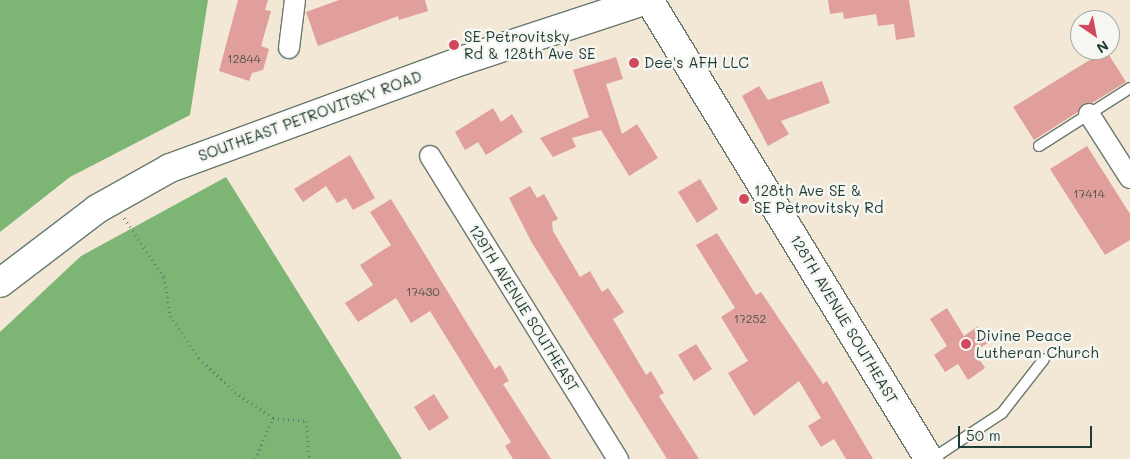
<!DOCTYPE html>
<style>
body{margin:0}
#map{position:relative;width:1130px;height:459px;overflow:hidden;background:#f3e8d6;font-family:Mali,sans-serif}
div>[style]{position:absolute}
.forest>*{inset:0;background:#7db674}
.building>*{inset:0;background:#e09f9a}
.path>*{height:3px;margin-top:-1.5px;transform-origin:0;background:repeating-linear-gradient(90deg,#69796d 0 1px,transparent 0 5px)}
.roads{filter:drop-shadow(1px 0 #69796d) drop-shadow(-1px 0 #69796d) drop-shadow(0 1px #69796d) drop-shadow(0 -1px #69796d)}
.lane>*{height:10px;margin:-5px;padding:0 5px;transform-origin:5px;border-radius:5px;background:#fff}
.street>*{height:20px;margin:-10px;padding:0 10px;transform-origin:10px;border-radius:10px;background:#fff}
.secondary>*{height:28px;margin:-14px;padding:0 14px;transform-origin:14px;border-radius:14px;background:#fff}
.dots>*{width:14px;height:14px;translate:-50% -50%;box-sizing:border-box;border:2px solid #f6f6f2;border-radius:50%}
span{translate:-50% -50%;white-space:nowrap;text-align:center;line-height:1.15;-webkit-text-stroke:5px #f6f6f2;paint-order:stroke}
.number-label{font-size:12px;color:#4f564e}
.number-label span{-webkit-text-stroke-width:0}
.poi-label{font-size:15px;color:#1f3d34}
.left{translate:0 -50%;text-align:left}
.street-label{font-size:15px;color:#1f3d34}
.north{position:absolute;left:1070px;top:10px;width:50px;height:50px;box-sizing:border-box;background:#f6f6f2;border:1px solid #a0aca6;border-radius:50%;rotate:147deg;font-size:14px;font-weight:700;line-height:20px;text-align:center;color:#1f3d34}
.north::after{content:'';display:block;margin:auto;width:18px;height:22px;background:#d1495b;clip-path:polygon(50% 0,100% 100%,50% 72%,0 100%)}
.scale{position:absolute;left:958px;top:426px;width:134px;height:22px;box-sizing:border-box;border:2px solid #1f3d34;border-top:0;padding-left:6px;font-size:15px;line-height:18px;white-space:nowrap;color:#1f3d34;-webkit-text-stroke:4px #f6f6f2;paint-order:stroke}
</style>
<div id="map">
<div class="forest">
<div style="clip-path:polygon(0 0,208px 0,190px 115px,70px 177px,0 232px)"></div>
<div style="clip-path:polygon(226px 177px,402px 459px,0 459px,0 332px,81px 256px)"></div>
</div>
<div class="building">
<div style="clip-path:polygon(238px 0,268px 0,265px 10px,271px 11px,261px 46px,269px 49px,263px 70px,252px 73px,249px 81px,219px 71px)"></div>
<div style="clip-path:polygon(339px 0,425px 0,428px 11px,399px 20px,398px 16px,318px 46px,306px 12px)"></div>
<div style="clip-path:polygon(828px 0,909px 0,915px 37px,896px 40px,894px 24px,878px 26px,876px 14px,844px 19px,843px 12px,830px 14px)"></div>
<div style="clip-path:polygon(1106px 50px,1126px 82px,1092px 103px,1083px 104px,1078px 112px,1034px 140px,1013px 107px)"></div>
<div style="clip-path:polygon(616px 57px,623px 79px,606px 84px,622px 134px,637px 124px,658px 158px,629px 176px,601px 130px,572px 138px,576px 147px,553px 157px,540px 138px,589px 117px,573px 70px)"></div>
<div style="clip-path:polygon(822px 81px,830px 103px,781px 121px,789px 134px,768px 146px,742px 96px,759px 86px,768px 100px)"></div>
<div style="clip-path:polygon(493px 108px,501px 122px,512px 114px,523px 132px,486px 155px,478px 142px,465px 150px,455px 132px)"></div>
<div style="clip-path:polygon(1087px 146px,1130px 214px,1130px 240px,1105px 255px,1050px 169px)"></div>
<div style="clip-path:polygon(350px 155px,375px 198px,353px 210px,346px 198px,337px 203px,326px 186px,303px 202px,294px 189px)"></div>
<div style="clip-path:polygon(700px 179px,718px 209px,697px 223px,678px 192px)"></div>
<div style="clip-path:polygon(530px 186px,537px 198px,544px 194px,558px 219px,552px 222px,553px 231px,580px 277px,590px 271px,602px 292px,608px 288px,624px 312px,613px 319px,646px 375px,651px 371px,664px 393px,659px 396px,699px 459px,667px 459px,532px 243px,509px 198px)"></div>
<div style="clip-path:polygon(391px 199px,495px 369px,500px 365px,509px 381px,503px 384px,551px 459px,513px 459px,505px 446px,511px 442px,430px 311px,411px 323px,396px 298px,358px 322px,345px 303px,373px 285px,360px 265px,391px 245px,370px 212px)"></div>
<div style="clip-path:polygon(717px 233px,756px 295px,761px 292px,823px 384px,827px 381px,873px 459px,846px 459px,834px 439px,821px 447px,808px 426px,821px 418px,799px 381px,754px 416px,728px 373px,748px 361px,721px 317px,735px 308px,696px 245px)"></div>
<div style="clip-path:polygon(947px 308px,964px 336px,978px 326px,988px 343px,974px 351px,985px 368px,968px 380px,958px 364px,945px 372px,934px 355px,947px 346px,930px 319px)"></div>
<div style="clip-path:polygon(696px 344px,712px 369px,694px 381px,678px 355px)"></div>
<div style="clip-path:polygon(434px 394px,449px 418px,429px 431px,414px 407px)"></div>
</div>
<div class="path">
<div style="left:124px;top:218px;width:71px;rotate:55.9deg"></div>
<div style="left:164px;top:277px;width:39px;rotate:81deg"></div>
<div style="left:170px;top:316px;width:51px;rotate:55.4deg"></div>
<div style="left:199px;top:358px;width:50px;rotate:43.4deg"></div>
<div style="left:235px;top:392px;width:46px;rotate:34.4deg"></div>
<div style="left:273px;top:418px;width:33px;rotate:5deg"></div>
<div style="left:306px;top:421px;width:38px;rotate:85deg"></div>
<div style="left:255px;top:459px;width:45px;rotate:-66.3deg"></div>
</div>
<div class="roads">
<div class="lane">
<div style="left:1039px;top:146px;width:108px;rotate:-32.5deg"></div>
<div style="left:932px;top:459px;width:84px;rotate:-33.3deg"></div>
<div style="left:1002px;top:413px;width:68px;rotate:-52.1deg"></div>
</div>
<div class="street">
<div style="left:289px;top:48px;width:48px;rotate:-82.9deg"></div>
<div style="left:1089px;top:114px;width:76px;rotate:57.4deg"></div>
<div style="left:430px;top:156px;width:357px;rotate:58.2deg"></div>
</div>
<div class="secondary">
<div style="left:649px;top:0;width:538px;rotate:58.62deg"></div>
<div style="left:0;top:283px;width:122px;rotate:-37.3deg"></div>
<div style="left:97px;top:209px;width:84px;rotate:-29.3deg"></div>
<div style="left:170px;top:168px;width:313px;rotate:-20.2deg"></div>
<div style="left:464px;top:60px;width:192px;rotate:-18.2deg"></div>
</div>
</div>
<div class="dots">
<div style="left:454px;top:45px;background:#d1495b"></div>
<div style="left:634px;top:63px;background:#d1495b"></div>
<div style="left:744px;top:199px;background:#d1495b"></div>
<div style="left:966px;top:344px;background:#d1495b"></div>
</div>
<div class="number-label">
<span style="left:244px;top:59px">12844</span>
<span style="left:1089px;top:194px">17414</span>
<span style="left:423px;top:292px">17430</span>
<span style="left:750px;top:319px">17252</span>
</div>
<div class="poi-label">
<span class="left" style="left:464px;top:45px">SE Petrovitsky<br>Rd &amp; 128th Ave SE</span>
<span class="left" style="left:644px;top:63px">Dee's AFH LLC</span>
<span class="left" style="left:754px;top:199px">128th Ave SE &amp;<br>SE Petrovitsky Rd</span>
<span class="left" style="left:976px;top:344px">Divine Peace<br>Lutheran Church</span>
</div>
<div class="street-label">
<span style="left:310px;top:116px;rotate:-20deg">SOUTHEAST PETROVITSKY ROAD</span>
<span style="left:524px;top:308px;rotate:58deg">129TH AVENUE SOUTHEAST</span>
<span style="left:844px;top:319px;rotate:59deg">128TH AVENUE SOUTHEAST</span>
</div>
<div class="north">N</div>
<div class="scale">50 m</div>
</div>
